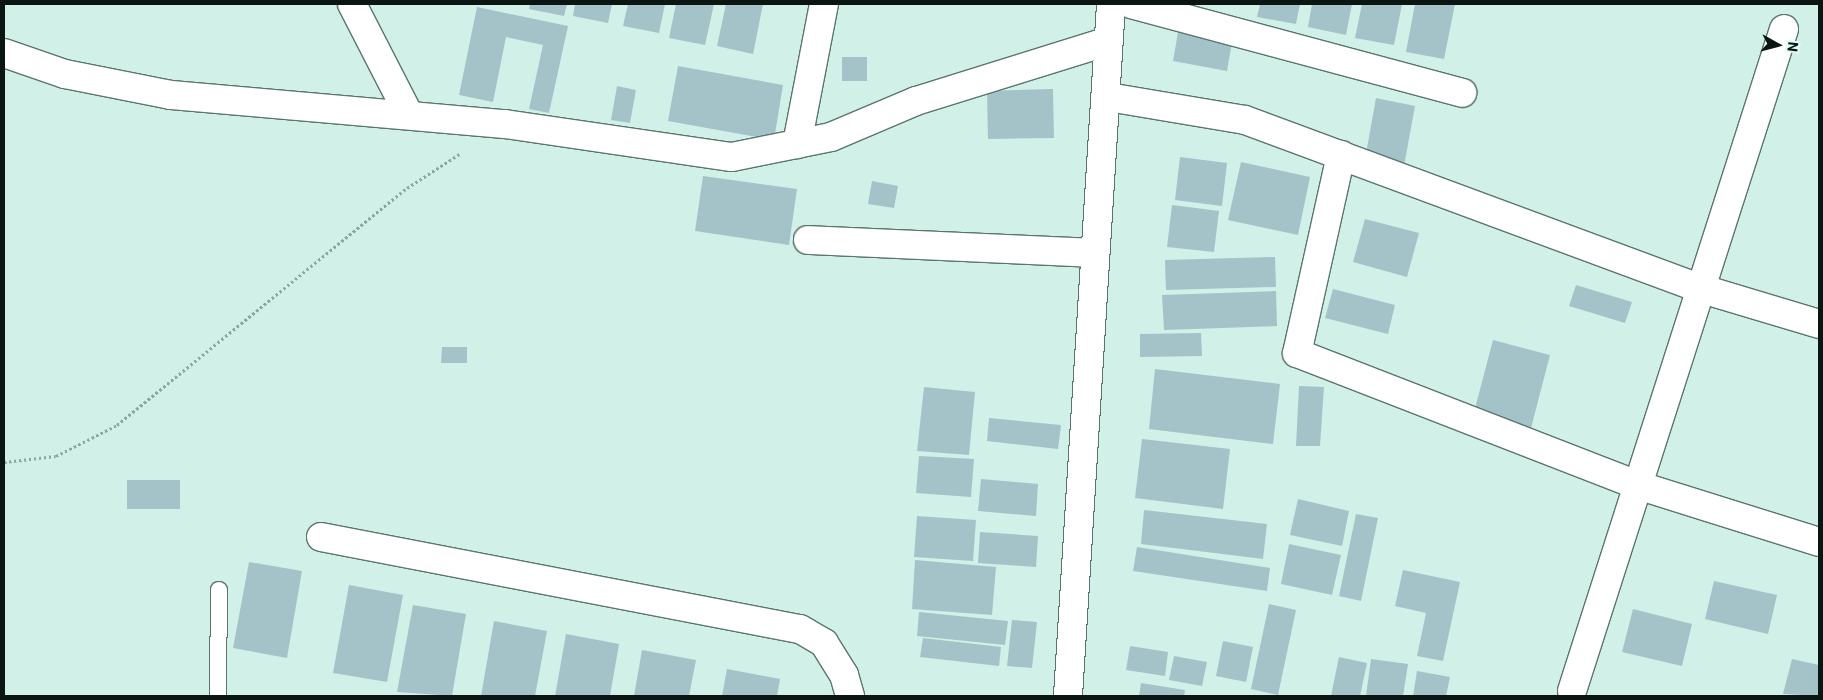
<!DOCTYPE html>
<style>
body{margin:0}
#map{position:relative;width:1823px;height:700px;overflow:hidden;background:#d1f0e8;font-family:Roboto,sans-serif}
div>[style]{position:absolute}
.building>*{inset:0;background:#a4c3c8}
.path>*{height:3px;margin-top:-1.5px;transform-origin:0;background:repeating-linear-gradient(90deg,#8da69f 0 2.5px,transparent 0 5px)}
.roads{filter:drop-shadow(1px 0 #5a756e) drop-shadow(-1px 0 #5a756e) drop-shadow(0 1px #5a756e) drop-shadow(0 -1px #5a756e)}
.lane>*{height:16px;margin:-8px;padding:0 8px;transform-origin:8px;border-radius:8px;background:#fff}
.street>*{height:28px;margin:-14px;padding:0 14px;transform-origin:14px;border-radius:14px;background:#fff}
.secondary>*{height:28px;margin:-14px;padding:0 14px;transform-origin:14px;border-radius:14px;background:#fff}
span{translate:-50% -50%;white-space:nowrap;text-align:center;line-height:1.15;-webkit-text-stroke:4.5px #dffdf5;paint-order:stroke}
.frame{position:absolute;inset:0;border:5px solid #0b1613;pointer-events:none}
.north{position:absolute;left:1753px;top:20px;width:50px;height:50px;-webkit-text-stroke:4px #dffdf5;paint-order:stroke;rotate:97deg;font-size:14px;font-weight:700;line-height:20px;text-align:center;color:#0b1613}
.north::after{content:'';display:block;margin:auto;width:18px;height:22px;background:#0b1613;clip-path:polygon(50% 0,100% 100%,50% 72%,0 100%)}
</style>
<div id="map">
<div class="building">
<div style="clip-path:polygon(530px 4px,567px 4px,564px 16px,529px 9px)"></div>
<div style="clip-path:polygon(575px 4px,612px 4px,608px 23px,573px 16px)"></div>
<div style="clip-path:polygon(628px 4px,665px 4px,659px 33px,623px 26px)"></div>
<div style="clip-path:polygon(676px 4px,714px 4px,705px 45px,669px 38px)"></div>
<div style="clip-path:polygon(726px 4px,763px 4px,753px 54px,717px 46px)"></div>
<div style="clip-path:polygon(1260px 4px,1300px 4px,1296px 24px,1257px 17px)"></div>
<div style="clip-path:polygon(1312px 4px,1352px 4px,1346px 35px,1308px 27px)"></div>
<div style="clip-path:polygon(1362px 4px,1402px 4px,1394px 45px,1355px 38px)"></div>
<div style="clip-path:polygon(1415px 4px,1455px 4px,1444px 59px,1406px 52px)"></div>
<div style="clip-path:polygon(477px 7px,568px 26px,549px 113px,529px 109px,543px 45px,506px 37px,493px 102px,459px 95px)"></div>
<div style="clip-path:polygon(1178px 32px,1232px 42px,1227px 71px,1173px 61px)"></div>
<div style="clip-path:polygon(842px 57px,867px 57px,867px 81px,842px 81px)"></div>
<div style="clip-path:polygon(678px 66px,783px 85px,774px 140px,668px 121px)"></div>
<div style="clip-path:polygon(617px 86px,636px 90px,630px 123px,611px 120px)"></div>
<div style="clip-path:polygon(1053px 89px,1054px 138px,988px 139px,987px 91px)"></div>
<div style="clip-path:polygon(1376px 98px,1415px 106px,1404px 166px,1365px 159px)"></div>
<div style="clip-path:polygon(1180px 157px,1227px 163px,1222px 206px,1175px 200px)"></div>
<div style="clip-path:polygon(1241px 162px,1310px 177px,1298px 235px,1228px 220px)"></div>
<div style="clip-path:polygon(703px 176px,797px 189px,789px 245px,695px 231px)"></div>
<div style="clip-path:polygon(872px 181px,898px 186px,894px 208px,868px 204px)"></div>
<div style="clip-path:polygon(1172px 205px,1219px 211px,1214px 252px,1167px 247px)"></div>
<div style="clip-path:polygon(1365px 219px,1419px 233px,1407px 277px,1353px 262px)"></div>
<div style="clip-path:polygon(1275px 257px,1276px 287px,1166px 290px,1165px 260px)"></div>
<div style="clip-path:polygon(1576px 285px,1632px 302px,1625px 323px,1569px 306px)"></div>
<div style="clip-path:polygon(1333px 289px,1395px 305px,1388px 334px,1325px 318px)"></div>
<div style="clip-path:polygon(1276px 291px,1277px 326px,1164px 330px,1162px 295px)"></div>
<div style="clip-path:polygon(1201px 333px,1202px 356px,1140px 357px,1140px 334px)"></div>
<div style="clip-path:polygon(1493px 340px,1550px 355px,1530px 432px,1473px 416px)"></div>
<div style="clip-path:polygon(442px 347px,467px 347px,467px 363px,441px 363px)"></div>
<div style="clip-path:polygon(1155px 369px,1280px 384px,1273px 444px,1149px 429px)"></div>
<div style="clip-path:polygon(1299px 386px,1324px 387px,1320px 446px,1296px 446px)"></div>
<div style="clip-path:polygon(924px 387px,975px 392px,969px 455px,917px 451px)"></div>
<div style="clip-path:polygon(989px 418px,1061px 425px,1058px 449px,987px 441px)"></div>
<div style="clip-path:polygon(1142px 439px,1230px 449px,1223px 509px,1135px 498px)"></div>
<div style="clip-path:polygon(919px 456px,974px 459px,971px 497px,916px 493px)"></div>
<div style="clip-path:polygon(981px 479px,1038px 484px,1036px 516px,978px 511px)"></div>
<div style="clip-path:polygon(127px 480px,180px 480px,180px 509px,127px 509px)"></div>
<div style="clip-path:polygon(1298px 499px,1349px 511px,1342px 546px,1290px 535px)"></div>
<div style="clip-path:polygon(1144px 510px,1267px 524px,1263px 559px,1141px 544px)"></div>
<div style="clip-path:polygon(1356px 514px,1378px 518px,1361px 601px,1339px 596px)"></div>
<div style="clip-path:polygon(917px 516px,976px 520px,973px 561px,914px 557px)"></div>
<div style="clip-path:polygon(980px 532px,1038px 536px,1036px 567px,978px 563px)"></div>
<div style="clip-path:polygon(1289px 544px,1341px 555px,1332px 595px,1281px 584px)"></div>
<div style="clip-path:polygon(1137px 547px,1270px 568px,1267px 591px,1133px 571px)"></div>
<div style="clip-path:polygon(915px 560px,996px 567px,992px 615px,912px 609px)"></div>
<div style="clip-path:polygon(249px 562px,302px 571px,287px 658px,233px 648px)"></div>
<div style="clip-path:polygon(1403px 570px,1460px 582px,1443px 661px,1417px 656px,1426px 613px,1395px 606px)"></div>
<div style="clip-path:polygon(1714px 581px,1777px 595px,1768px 634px,1705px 619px)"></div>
<div style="clip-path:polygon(349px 585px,403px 595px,387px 682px,333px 673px)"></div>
<div style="clip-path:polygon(1269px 604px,1296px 610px,1278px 695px,1251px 689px)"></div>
<div style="clip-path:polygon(413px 605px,466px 614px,452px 696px,397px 692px)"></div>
<div style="clip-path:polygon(1633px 609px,1692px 624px,1682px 666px,1622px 652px)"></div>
<div style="clip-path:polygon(919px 612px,1008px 621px,1005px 645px,917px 636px)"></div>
<div style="clip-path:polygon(1012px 620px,1037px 622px,1032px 668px,1007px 666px)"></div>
<div style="clip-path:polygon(494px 621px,547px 631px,535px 696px,481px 696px)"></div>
<div style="clip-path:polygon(566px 634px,619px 644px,610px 696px,555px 696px)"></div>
<div style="clip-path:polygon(923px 638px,1001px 647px,999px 666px,920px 657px)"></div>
<div style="clip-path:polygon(1223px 641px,1253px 647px,1246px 682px,1216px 676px)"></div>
<div style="clip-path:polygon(1130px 646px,1168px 652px,1165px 676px,1126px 670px)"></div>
<div style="clip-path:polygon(642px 650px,696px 660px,689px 696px,634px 696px)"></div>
<div style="clip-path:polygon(1174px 656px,1207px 662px,1202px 686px,1169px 680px)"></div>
<div style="clip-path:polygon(1339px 657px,1367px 663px,1360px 696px,1331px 696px)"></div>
<div style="clip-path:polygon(1371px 659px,1408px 664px,1403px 696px,1366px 696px)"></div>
<div style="clip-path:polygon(1792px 659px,1819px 665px,1819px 696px,1783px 694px)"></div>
<div style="clip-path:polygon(727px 669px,780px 679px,777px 696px,722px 696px)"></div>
<div style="clip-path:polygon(1417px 671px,1450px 677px,1446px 696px,1413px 696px)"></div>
<div style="clip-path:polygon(1141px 683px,1185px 690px,1184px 696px,1139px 696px)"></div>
</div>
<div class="path">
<div style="left:4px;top:462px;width:52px;rotate:-6.6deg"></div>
<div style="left:56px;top:456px;width:68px;rotate:-26.9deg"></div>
<div style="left:117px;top:425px;width:375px;rotate:-39.3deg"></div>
<div style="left:407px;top:188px;width:64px;rotate:-32.9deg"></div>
</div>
<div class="roads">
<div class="lane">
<div style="left:218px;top:696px;width:106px;rotate:-89.5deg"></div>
</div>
<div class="street">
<div style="left:352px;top:4px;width:123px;rotate:62.8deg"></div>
<div style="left:1131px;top:4px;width:343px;rotate:15deg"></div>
<div style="left:4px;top:53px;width:65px;rotate:19deg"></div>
<div style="left:65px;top:74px;width:108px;rotate:11.2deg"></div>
<div style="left:171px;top:95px;width:335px;rotate:5deg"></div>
<div style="left:505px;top:124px;width:229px;rotate:8.3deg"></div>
<div style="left:732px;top:157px;width:101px;rotate:-11.4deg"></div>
<div style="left:831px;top:137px;width:92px;rotate:-23deg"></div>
<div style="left:916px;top:101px;width:199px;rotate:-17.3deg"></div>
<div style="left:1108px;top:97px;width:139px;rotate:9.5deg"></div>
<div style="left:1245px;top:120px;width:484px;rotate:20.3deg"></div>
<div style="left:1699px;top:288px;width:125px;rotate:16.7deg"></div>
<div style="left:797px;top:144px;width:143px;rotate:-79.1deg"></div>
<div style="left:1341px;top:155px;width:203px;rotate:102.5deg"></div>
<div style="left:1297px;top:353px;width:362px;rotate:21.2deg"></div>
<div style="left:1634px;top:484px;width:194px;rotate:17.4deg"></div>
<div style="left:808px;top:240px;width:285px;rotate:2.6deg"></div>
<div style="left:321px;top:537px;width:488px;rotate:10.9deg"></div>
<div style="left:800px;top:629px;width:28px;rotate:30deg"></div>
<div style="left:824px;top:643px;width:38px;rotate:58deg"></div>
<div style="left:844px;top:675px;width:22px;rotate:74deg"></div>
<div style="left:1572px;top:691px;width:695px;rotate:-72.24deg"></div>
</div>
<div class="secondary">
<div style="left:1068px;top:696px;width:693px;rotate:-86.44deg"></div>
</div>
</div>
<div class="frame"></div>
<div class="north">N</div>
</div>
